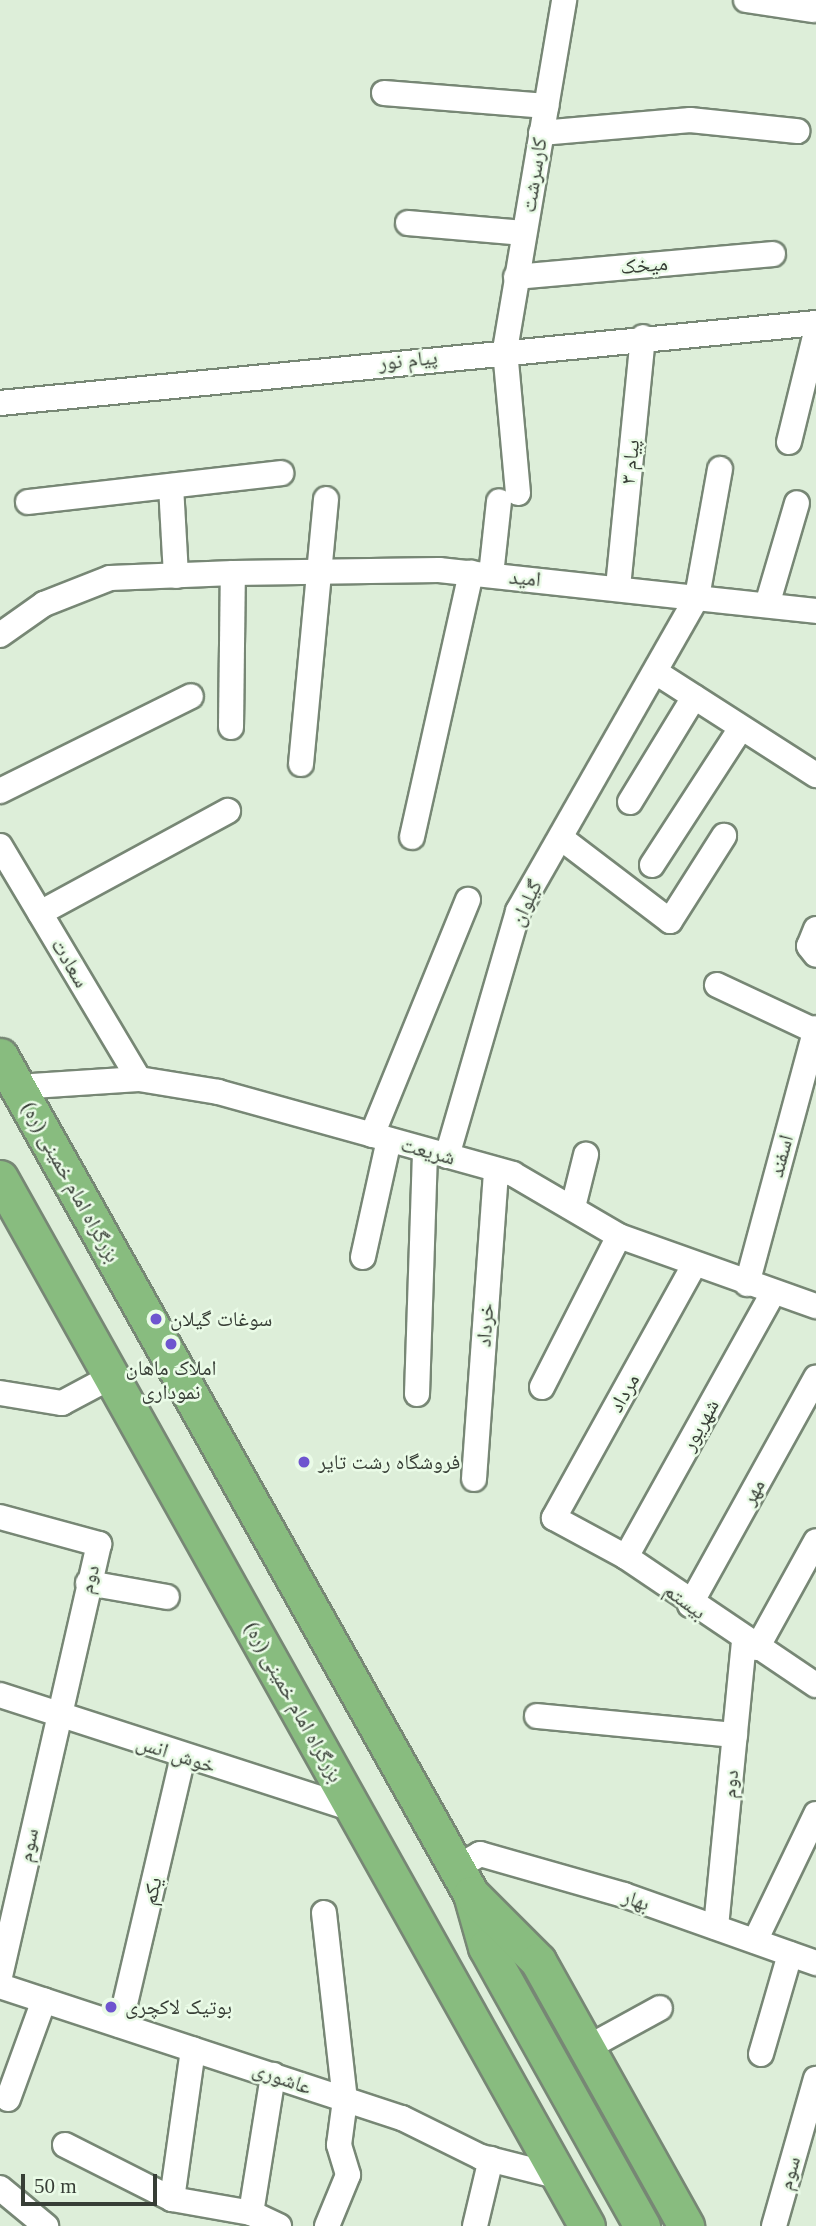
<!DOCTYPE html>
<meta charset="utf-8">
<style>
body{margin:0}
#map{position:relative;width:816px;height:2226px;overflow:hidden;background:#ddeed9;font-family:"Times New Roman","Noto Naskh Arabic",serif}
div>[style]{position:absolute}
.roads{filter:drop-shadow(2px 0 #778775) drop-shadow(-2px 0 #778775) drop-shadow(0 2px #778775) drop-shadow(0 -2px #778775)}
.minor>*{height:24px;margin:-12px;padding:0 12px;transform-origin:12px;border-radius:12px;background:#fff}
.highway>*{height:35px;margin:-17.5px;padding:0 17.5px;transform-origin:17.5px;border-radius:17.5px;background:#88bc7f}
.dots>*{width:19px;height:19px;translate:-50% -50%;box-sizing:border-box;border:4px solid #eafbe7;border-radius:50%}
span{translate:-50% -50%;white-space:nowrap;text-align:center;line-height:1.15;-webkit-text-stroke:5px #eafbe7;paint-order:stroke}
.street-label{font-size:21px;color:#373e36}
.poi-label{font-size:21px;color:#373e36}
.left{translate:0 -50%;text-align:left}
.scale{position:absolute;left:21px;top:2174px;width:136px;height:32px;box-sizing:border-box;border:4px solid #373e36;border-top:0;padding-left:9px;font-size:21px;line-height:24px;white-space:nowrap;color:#373e36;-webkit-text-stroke:5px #eafbe7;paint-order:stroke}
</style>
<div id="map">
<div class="roads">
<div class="minor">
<div style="left:746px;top:0;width:68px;rotate:8.5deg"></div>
<div style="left:384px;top:93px;width:163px;rotate:4.6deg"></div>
<div style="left:541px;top:133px;width:150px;rotate:-5deg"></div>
<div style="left:690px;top:120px;width:108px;rotate:5.9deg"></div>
<div style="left:408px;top:223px;width:116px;rotate:4.9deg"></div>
<div style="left:516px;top:277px;width:258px;rotate:-5.1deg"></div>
<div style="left:0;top:403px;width:820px;rotate:-5.6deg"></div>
<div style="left:789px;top:442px;width:113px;rotate:-76.2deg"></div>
<div style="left:171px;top:486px;width:90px;rotate:86.8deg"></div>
<div style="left:518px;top:493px;width:144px;rotate:-95.2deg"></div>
<div style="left:505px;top:350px;width:355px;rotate:-80.4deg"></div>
<div style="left:28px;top:502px;width:255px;rotate:-6.5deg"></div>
<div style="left:491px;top:575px;width:74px;rotate:-83.8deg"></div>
<div style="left:618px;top:587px;width:251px;rotate:-84.3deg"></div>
<div style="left:767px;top:605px;width:106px;rotate:-73.6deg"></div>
<div style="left:0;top:635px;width:54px;rotate:-35.2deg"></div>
<div style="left:44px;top:604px;width:71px;rotate:-21.5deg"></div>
<div style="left:110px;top:578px;width:123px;rotate:-2.3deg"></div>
<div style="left:233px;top:573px;width:206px;rotate:-0.8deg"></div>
<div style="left:439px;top:570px;width:379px;rotate:6.2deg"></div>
<div style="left:657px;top:673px;width:189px;rotate:32.7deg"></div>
<div style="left:231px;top:727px;width:154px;rotate:-89.3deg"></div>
<div style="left:301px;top:764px;width:266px;rotate:-84.6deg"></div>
<div style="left:0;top:791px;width:213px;rotate:-26.4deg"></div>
<div style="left:630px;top:802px;width:123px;rotate:-58.6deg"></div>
<div style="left:412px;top:837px;width:271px;rotate:-77.4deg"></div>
<div style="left:561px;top:838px;width:137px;rotate:37.3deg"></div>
<div style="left:670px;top:921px;width:101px;rotate:-57.6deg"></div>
<div style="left:0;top:846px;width:271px;rotate:59.2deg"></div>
<div style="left:652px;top:865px;width:163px;rotate:-57deg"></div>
<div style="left:40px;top:913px;width:214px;rotate:-28.5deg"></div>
<div style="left:816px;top:929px;width:18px;rotate:112deg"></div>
<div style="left:809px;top:946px;width:11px;rotate:52deg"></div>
<div style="left:717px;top:985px;width:108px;rotate:25.1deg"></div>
<div style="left:17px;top:1087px;width:122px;rotate:-3.8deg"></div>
<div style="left:139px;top:1079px;width:80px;rotate:9.3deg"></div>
<div style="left:218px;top:1092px;width:306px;rotate:15.5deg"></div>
<div style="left:513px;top:1174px;width:123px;rotate:30.3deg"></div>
<div style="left:619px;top:1236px;width:209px;rotate:19.6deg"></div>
<div style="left:372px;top:1135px;width:254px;rotate:-67.8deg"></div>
<div style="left:447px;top:1156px;width:255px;rotate:-73.8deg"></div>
<div style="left:518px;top:911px;width:361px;rotate:-60.3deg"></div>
<div style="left:697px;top:597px;width:130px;rotate:-79.8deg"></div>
<div style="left:573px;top:1207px;width:54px;rotate:-76deg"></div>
<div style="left:363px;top:1257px;width:120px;rotate:-77.5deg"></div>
<div style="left:693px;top:1267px;width:287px;rotate:119deg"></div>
<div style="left:554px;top:1518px;width:82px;rotate:28.4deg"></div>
<div style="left:626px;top:1557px;width:229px;rotate:34deg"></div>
<div style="left:747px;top:1284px;width:265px;rotate:-74.9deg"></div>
<div style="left:542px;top:1387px;width:169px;rotate:-63deg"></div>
<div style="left:0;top:1393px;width:63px;rotate:9.2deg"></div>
<div style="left:62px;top:1403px;width:55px;rotate:-28deg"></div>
<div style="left:417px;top:1394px;width:244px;rotate:-88.1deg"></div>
<div style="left:474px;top:1479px;width:310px;rotate:-85.9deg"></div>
<div style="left:0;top:1517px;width:103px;rotate:15.3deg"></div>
<div style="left:99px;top:1544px;width:443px;rotate:102.9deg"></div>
<div style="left:626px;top:1557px;width:302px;rotate:-60.9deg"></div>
<div style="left:88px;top:1583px;width:80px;rotate:10deg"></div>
<div style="left:690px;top:1605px;width:260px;rotate:-61deg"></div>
<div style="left:757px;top:1648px;width:122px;rotate:-61.1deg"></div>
<div style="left:0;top:1695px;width:371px;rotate:17.9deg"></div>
<div style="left:537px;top:1716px;width:199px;rotate:5.5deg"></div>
<div style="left:456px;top:1868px;width:28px;rotate:-30deg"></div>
<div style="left:480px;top:1854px;width:150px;rotate:15.9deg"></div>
<div style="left:624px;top:1895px;width:204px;rotate:19.5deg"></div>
<div style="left:324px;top:1913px;width:188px;rotate:83.6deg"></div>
<div style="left:345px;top:2100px;width:45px;rotate:97.6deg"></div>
<div style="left:339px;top:2145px;width:31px;rotate:73deg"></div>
<div style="left:348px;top:2175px;width:55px;rotate:112.4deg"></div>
<div style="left:716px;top:1927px;width:287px;rotate:-84.4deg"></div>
<div style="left:755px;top:1941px;width:141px;rotate:-64.3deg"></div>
<div style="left:0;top:1986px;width:423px;rotate:18.2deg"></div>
<div style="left:402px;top:2118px;width:88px;rotate:26.3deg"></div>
<div style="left:481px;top:2157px;width:81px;rotate:14.2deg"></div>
<div style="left:120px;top:2025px;width:275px;rotate:-76.8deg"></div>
<div style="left:587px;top:2048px;width:83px;rotate:-28.7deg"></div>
<div style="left:761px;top:2054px;width:104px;rotate:-73.8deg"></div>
<div style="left:8px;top:2099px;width:105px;rotate:-70deg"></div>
<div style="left:65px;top:2145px;width:120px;rotate:26.8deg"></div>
<div style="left:172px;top:2199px;width:80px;rotate:10deg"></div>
<div style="left:251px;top:2213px;width:31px;rotate:25deg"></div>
<div style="left:0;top:2188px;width:60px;rotate:39.6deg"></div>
<div style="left:172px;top:2199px;width:151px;rotate:-82deg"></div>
<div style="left:251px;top:2213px;width:140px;rotate:-80.9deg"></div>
<div style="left:475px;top:2226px;width:69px;rotate:-76.6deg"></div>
<div style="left:774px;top:2226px;width:153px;rotate:-74.1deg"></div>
</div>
<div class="highway">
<div style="left:0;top:1056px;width:961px;rotate:60.66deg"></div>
<div style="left:471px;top:1894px;width:55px;rotate:74.2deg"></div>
<div style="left:486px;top:1947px;width:320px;rotate:60.8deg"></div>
<div style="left:0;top:1178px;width:1201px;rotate:60.75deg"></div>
<div style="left:471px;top:1894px;width:95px;rotate:45deg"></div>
<div style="left:538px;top:1961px;width:304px;rotate:60.8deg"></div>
</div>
</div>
<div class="dots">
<div style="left:156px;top:1319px;background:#6e55cf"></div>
<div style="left:171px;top:1344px;background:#6e55cf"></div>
<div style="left:304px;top:1462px;background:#6e55cf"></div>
<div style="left:111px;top:2007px;background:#6e55cf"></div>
</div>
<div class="street-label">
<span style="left:534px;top:175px;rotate:-81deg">کارسرشت</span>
<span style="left:644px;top:265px;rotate:-5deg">میخک</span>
<span style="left:408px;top:360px;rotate:-6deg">پیام نور</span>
<span style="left:630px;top:462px;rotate:-84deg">پیام ۳</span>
<span style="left:525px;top:578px;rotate:5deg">امید</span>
<span style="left:526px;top:903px;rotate:-65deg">گیلوان</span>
<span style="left:70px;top:963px;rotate:59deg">سعادت</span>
<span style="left:428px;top:1151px;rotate:15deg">شریعت</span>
<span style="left:781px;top:1156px;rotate:-75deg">اسفند</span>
<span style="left:71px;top:1182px;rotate:61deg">بزرگراه امام خمینی (ره)</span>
<span style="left:485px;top:1325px;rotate:-86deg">خرداد</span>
<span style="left:624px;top:1393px;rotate:-61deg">مرداد</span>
<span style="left:700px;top:1425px;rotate:-61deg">شهریور</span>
<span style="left:753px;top:1492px;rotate:-61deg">مهر</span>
<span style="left:89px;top:1579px;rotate:-75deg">دوم</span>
<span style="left:685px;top:1601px;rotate:36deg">بیستم</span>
<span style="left:294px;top:1702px;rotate:61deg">بزرگراه امام خمینی (ره)</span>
<span style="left:176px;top:1754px;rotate:18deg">خوش انس</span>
<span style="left:730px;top:1784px;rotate:-85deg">دوم</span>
<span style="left:28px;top:1845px;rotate:-78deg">سوم</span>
<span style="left:152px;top:1891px;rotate:-77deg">یکم</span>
<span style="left:636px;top:1900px;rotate:19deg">بهار</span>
<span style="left:282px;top:2078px;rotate:19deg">عاشوری</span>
<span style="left:789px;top:2173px;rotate:-74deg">سوم</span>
</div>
<div class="poi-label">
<span class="left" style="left:170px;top:1319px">سوغات گیلان</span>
<span style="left:171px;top:1380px">املاک ماهان<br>نموداری</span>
<span class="left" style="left:318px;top:1462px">فروشگاه رشت تاير</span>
<span class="left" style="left:125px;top:2007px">بوتیک لاکچری</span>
</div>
<div class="scale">50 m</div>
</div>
